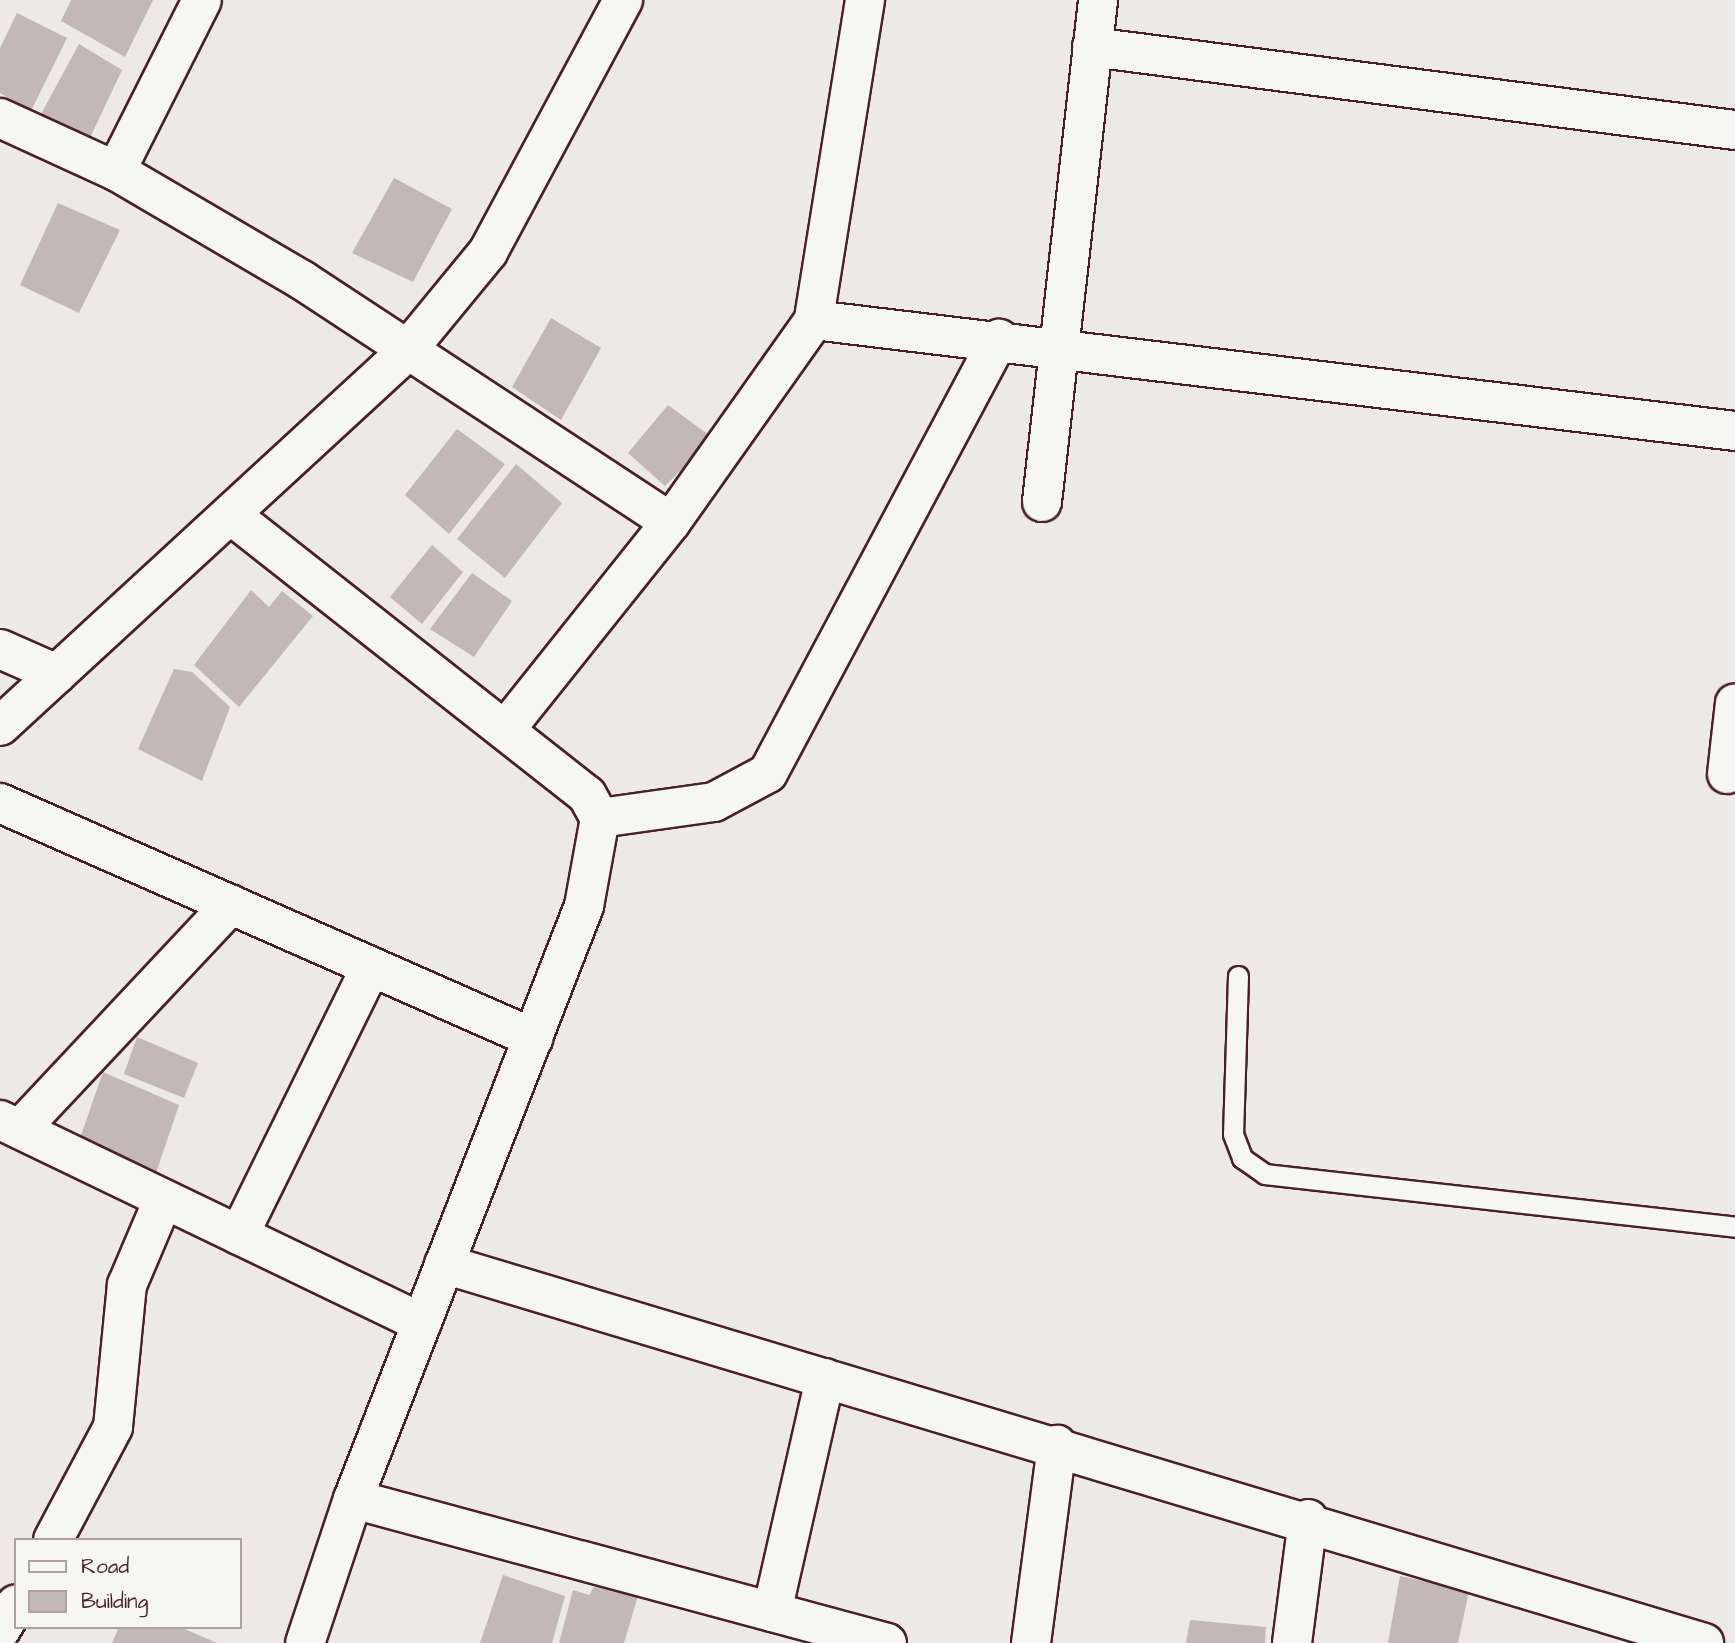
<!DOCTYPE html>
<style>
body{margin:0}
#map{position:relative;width:1735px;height:1643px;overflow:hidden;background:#ece9e6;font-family:"Architects Daughter",sans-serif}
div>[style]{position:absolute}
.building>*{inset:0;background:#c4b7b7}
.roads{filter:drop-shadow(2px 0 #4a1f2b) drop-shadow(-2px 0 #4a1f2b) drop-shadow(0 2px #4a1f2b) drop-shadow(0 -2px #4a1f2b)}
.lane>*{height:19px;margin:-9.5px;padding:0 9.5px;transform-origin:9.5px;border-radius:9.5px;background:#f6f6f2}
.street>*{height:38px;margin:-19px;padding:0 19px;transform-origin:19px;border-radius:19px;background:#f6f6f2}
span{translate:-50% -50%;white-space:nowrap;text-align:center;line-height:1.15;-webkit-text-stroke:6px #f6f6f2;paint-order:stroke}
.legend{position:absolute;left:14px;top:1538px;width:228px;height:91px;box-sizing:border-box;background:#f6f6f2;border:2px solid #b1a0a2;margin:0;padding:9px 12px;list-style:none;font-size:21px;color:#4a1f2b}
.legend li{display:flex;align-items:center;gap:14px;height:35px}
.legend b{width:35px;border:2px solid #b1a0a2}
</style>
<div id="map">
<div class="building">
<div style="clip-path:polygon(71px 0,153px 0,125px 57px,61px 21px)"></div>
<div style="clip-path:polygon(17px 13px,67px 38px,31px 111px,0 93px,0 48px)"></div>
<div style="clip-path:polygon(79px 44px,122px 70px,88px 142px,41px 114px)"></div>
<div style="clip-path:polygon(394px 178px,452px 209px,413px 282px,352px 253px)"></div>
<div style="clip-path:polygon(58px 203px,120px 230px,79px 313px,20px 285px)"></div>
<div style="clip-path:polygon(551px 318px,601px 348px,561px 420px,512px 387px)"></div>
<div style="clip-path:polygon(668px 405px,713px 438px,665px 486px,628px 453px)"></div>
<div style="clip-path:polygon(457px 429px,505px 464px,449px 534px,405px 495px)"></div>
<div style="clip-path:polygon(516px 464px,562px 503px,505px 578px,457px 539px)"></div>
<div style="clip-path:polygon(432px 545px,463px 572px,422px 624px,390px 597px)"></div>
<div style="clip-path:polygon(472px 573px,512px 601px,474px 657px,430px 629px)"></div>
<div style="clip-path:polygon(251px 590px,269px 607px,282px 591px,313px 616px,239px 707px,194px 665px)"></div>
<div style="clip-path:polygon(174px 669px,192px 672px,230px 707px,202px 781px,138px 749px)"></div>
<div style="clip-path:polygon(137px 1037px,198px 1063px,184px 1098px,124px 1074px)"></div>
<div style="clip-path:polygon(103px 1072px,179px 1105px,155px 1176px,79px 1141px)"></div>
<div style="clip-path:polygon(503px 1575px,565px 1596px,552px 1643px,480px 1643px)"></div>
<div style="clip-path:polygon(1400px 1576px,1469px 1591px,1458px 1643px,1388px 1643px)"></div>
<div style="clip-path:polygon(594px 1587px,638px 1596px,624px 1643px,559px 1643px,573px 1590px,589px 1595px)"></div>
<div style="clip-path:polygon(1190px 1620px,1266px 1627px,1265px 1643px,1186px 1643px)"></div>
<div style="clip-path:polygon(119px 1627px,180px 1627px,217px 1643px,112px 1643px)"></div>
</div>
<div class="roads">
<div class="lane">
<div style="left:1238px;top:976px;width:158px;rotate:91.8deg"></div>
<div style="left:1233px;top:1134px;width:26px;rotate:69deg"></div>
<div style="left:1242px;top:1158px;width:28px;rotate:35deg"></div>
<div style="left:1265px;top:1174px;width:473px;rotate:6.4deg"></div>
</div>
<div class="street">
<div style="left:865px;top:0;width:324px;rotate:99.1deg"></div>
<div style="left:814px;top:320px;width:928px;rotate:6.87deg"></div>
<div style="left:1092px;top:47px;width:648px;rotate:7.36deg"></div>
<div style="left:0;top:118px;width:128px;rotate:24.6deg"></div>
<div style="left:116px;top:171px;width:216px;rotate:30.4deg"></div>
<div style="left:302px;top:280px;width:441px;rotate:33.3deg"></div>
<div style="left:116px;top:171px;width:191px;rotate:-63.3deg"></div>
<div style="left:1042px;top:502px;width:505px;rotate:-83.63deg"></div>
<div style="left:231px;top:515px;width:453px;rotate:38.2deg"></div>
<div style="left:587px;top:795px;width:26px;rotate:61deg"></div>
<div style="left:600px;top:818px;width:89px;rotate:100.3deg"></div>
<div style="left:584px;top:906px;width:636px;rotate:111.28deg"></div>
<div style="left:353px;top:1499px;width:152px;rotate:108.4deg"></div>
<div style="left:0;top:649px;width:62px;rotate:23.7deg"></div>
<div style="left:0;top:726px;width:551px;rotate:-42.64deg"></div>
<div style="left:405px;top:353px;width:131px;rotate:-50.6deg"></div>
<div style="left:488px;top:252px;width:286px;rotate:-61.8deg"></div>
<div style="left:505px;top:730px;width:266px;rotate:-51.4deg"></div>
<div style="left:671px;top:522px;width:247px;rotate:-54.7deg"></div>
<div style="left:1727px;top:774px;width:71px;rotate:-83.6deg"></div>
<div style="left:0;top:803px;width:583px;rotate:23.79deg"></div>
<div style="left:600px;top:818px;width:115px;rotate:-8deg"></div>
<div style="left:714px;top:802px;width:61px;rotate:-28.2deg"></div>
<div style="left:768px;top:773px;width:492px;rotate:-62deg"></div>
<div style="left:0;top:1120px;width:468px;rotate:25.7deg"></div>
<div style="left:20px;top:1129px;width:308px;rotate:-46.8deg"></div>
<div style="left:239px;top:1235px;width:299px;rotate:-63.8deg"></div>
<div style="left:444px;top:1264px;width:1316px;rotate:16.74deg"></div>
<div style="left:353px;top:1499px;width:553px;rotate:15.09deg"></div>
<div style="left:53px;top:1540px;width:128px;rotate:-62deg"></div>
<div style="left:113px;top:1427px;width:143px;rotate:-84.4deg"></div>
<div style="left:127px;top:1285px;width:92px;rotate:-67deg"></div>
<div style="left:772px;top:1612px;width:240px;rotate:-77.2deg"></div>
<div style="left:0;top:1631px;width:31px;rotate:-59deg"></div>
<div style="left:1031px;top:1643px;width:200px;rotate:-82.5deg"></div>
<div style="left:1292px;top:1643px;width:125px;rotate:-82.6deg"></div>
</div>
</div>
<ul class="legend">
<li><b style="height:9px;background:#f6f6f2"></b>Road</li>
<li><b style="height:19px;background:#c4b7b7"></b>Building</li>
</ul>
</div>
